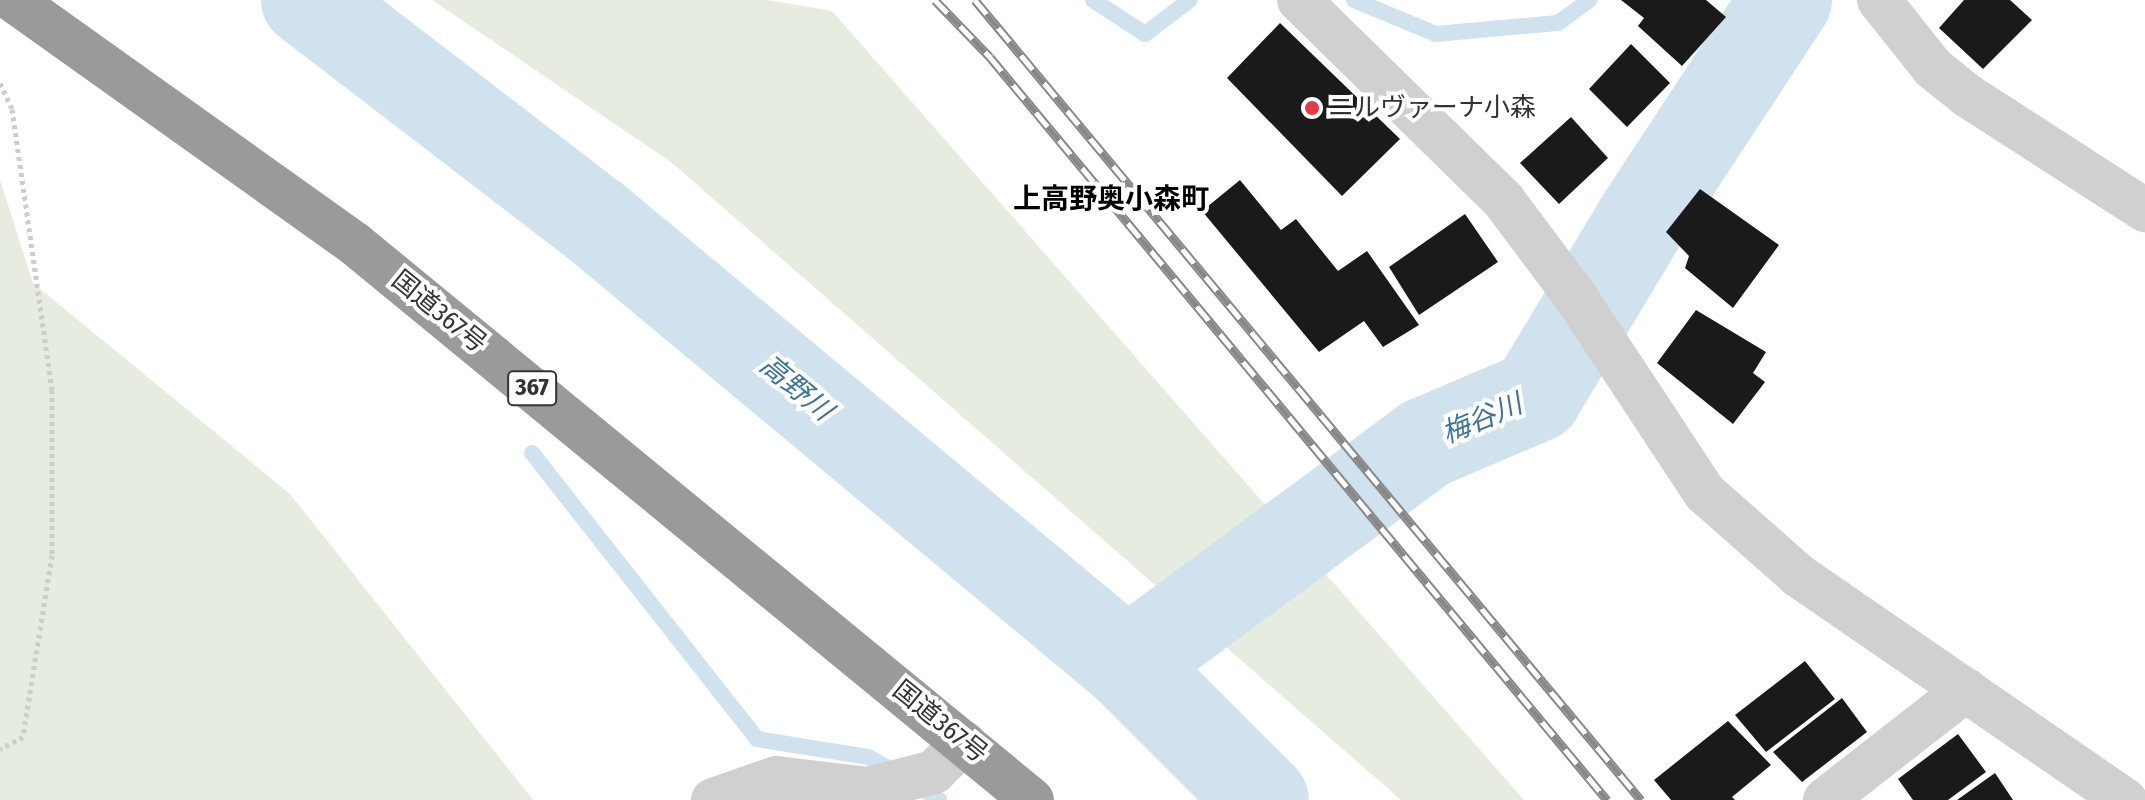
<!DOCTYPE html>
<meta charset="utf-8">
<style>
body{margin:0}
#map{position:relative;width:2145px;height:800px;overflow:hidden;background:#fff;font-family:"Fira Sans Condensed","Noto Sans JP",sans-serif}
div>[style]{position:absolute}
.green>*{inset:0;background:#e6ecdf}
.stream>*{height:16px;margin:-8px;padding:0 8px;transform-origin:8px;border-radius:8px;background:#cfe2ee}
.river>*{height:92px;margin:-46px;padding:0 46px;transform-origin:46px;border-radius:46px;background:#cfe2ee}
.building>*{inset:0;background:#1a1a1a}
.path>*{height:5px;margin-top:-2.5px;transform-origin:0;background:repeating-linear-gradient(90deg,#cdcdcd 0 4px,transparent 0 8px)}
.street>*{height:44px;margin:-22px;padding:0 22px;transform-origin:22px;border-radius:22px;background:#d0d0d0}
.highway>*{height:44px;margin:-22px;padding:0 22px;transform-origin:22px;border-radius:22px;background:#9a9a9a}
.rail>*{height:9px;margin-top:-4.5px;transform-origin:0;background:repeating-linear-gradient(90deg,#fff 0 18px,#888 0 36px);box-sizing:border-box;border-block:2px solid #888}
.dots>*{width:22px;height:22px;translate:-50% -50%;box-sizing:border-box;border:4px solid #fff;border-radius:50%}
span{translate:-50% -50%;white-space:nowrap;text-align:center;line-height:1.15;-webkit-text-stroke:8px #fff;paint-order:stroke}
.shield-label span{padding:2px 6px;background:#fff;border:2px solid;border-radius:6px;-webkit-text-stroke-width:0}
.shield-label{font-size:24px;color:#333;font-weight:700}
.poi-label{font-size:26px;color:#333}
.left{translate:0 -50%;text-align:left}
.street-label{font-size:26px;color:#333}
.neighbourhood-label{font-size:28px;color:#000;font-weight:700}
.water-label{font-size:28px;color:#3f7597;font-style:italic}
</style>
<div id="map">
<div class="green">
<div style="clip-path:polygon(432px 0,767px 0,832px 11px,1524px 800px,1401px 800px,671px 162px)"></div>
<div style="clip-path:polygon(0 180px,33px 283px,290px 494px,533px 800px,0 800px)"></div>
</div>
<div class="stream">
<div style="left:1093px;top:0;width:62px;rotate:33.2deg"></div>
<div style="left:1145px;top:34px;width:56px;rotate:-37.1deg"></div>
<div style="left:1354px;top:0;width:89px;rotate:22.5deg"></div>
<div style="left:1436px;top:34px;width:122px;rotate:-5.2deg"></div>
<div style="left:1558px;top:23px;width:39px;rotate:-36deg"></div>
<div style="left:532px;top:453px;width:364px;rotate:51.8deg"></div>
<div style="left:757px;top:739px;width:112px;rotate:9.2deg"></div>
<div style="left:868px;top:757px;width:33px;rotate:29deg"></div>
<div style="left:917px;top:785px;width:27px;rotate:34deg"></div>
</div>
<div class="river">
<div style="left:307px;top:0;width:362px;rotate:37.5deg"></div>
<div style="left:594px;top:220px;width:694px;rotate:39.79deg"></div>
<div style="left:1127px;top:664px;width:192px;rotate:45deg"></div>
<div style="left:1127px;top:664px;width:372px;rotate:-36.5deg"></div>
<div style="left:1426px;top:443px;width:120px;rotate:-23.1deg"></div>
<div style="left:1536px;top:396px;width:204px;rotate:-59deg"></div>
<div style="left:1641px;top:221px;width:264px;rotate:-56.7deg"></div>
</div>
<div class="building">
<div style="clip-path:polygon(1621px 0,1706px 0,1726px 17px,1682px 66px,1638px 26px,1644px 18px)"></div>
<div style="clip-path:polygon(1964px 0,2010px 0,2032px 20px,1983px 69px,1939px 28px)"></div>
<div style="clip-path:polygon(1280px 23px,1400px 139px,1342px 196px,1227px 78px)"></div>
<div style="clip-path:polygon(1631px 44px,1670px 83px,1627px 127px,1589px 89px)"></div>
<div style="clip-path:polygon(1571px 117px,1608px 158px,1559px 204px,1520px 163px)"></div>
<div style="clip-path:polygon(1240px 180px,1281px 230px,1296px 219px,1338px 271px,1367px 251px,1419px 325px,1383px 347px,1364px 321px,1319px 352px,1202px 211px)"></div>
<div style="clip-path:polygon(1700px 189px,1779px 245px,1733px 308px,1685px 268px,1689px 256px,1666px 232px)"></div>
<div style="clip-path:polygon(1465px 214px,1498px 262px,1419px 315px,1389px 267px)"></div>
<div style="clip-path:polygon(1696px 310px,1766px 352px,1753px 373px,1765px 382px,1733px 424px,1657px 363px)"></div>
<div style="clip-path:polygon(1805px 661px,1835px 699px,1766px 752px,1735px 715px)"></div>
<div style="clip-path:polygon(1842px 698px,1867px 732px,1802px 782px,1773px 752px)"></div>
<div style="clip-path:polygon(1728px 721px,1771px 765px,1732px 797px,1735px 800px,1671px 800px,1654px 780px)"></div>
<div style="clip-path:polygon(1958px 734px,1986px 772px,1948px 800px,1913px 800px,1898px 779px)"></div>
<div style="clip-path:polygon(1995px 773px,2013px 800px,1957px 800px)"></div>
</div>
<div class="path">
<div style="left:0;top:83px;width:29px;rotate:65deg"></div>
<div style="left:12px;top:109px;width:284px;rotate:81.9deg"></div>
<div style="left:52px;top:390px;width:165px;rotate:90deg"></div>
<div style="left:52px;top:555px;width:184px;rotate:99.1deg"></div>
<div style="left:23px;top:737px;width:26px;rotate:152deg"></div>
</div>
<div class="street">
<div style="left:1299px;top:0;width:287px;rotate:44.4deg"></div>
<div style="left:1504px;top:201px;width:119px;rotate:53.2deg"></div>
<div style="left:1575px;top:296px;width:236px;rotate:56.6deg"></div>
<div style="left:1705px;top:493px;width:125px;rotate:41.4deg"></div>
<div style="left:1799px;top:576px;width:396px;rotate:34.5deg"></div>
<div style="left:1879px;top:0;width:87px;rotate:51.5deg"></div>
<div style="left:1933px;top:68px;width:45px;rotate:38.7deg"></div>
<div style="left:1968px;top:96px;width:211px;rotate:32.8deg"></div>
<div style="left:713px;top:800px;width:67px;rotate:-19.2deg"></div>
<div style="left:776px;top:778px;width:93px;rotate:6.8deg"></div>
<div style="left:868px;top:789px;width:68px;rotate:-14.4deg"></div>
<div style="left:934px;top:772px;width:42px;rotate:-45deg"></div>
<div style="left:1825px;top:800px;width:179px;rotate:-38deg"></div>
</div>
<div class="highway">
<div style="left:13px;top:0;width:420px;rotate:35.5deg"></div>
<div style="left:355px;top:244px;width:876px;rotate:39.4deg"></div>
</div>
<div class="rail">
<div style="left:935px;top:0;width:79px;rotate:46deg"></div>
<div style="left:990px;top:57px;width:966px;rotate:50.29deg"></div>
<div style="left:975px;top:0;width:1041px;rotate:50.22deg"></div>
</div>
<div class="dots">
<div style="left:1312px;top:108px;background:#e63946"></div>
</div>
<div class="shield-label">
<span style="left:532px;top:388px">367</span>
</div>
<div class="poi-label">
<span class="left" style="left:1328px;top:108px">ニルヴァーナ小森</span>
</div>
<div class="street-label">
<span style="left:439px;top:312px;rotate:39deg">国道367号</span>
<span style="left:940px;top:722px;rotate:39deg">国道367号</span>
</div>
<div class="neighbourhood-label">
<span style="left:1111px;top:199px">上高野奥小森町</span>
</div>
<div class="water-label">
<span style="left:796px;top:388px;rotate:40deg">高野川</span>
<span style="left:1482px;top:419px;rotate:-23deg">梅谷川</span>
</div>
</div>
